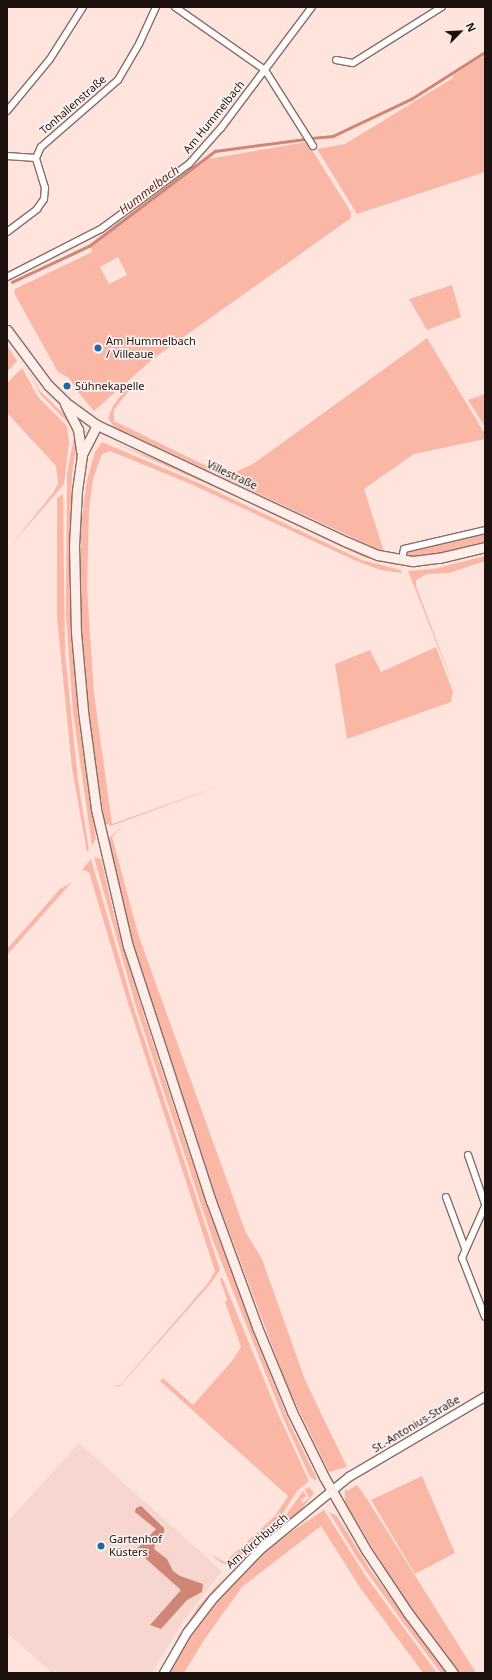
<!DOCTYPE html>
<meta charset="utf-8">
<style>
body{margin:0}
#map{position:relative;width:492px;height:1680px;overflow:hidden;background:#fee4dd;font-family:"Noto Sans",sans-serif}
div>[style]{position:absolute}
.built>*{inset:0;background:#f6d6ce}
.green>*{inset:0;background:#fbb7a5}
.water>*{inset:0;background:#cf8674}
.stream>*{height:2.5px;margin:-1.25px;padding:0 1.25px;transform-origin:1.25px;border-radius:1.25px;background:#cf8674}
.roads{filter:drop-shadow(1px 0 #886d66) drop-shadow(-1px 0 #886d66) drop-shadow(0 1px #886d66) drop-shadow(0 -1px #886d66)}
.minor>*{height:6px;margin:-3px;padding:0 3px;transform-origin:3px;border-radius:3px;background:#fff}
.tertiary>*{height:8px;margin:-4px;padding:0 4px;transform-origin:4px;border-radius:4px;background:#fff}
.secondary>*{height:9px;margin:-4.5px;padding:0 4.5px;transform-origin:4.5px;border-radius:4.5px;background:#fdeeea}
.dots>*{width:11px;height:11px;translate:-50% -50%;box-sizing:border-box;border:2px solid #fdf6f4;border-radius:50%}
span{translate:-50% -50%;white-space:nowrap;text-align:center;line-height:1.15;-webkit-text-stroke:3px #fdf6f4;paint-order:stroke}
.street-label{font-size:11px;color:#1c110f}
.poi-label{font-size:11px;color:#1c110f}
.left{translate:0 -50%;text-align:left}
.water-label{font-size:12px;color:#5f1e0d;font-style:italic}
.frame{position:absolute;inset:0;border:8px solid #1c110f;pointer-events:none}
.north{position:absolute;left:440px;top:12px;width:40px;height:40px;-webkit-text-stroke:3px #fdf6f4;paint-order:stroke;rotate:66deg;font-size:11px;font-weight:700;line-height:16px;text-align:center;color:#1c110f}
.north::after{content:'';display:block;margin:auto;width:14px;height:18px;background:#1c110f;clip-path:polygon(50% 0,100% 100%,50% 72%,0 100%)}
</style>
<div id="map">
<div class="built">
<div style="clip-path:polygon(79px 1443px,222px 1571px,182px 1623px,152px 1673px,52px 1673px,7px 1633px,7px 1522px)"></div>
</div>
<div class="green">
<div style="clip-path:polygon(485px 55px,485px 172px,357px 214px,317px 149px,345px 144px,453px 78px,453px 75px)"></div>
<div style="clip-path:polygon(evenodd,307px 142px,351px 212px,351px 218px,154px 358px,94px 411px,77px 391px,69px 378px,58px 372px,14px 293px,15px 289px,92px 252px,91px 245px,208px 159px,307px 142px,118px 257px,127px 275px,109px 284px,100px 267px,118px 257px)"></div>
<div style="clip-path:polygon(452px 285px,461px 317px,427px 330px,409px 299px)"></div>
<div style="clip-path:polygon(427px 338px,485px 434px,485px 439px,414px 454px,364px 489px,384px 552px,114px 427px,108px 418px,113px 406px,124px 391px,151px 367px,138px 379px,114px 410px,114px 421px,227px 476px,253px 464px)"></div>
<div style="clip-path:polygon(7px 345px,17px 361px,7px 372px)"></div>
<div style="clip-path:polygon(27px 367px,40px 391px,68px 418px,74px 429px,40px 394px)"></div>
<div style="clip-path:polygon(22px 368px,38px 397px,67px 426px,69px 443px,64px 484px,7px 550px,53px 493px,58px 483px,56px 466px,7px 413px,7px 383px)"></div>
<div style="clip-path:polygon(485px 394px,485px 427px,468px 400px)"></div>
<div style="clip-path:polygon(75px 432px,77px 441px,72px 474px,70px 529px,71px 621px,78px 716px,96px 838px,92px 846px,73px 712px,66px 614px,67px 474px)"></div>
<div style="clip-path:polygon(110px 441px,205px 479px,241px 497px,243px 500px)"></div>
<div style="clip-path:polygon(102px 442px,201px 484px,362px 560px,401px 570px,402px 573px,380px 570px,354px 560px,193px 485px,110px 451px,102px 454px,93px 479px,89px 509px,87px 588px,94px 694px,112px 824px,222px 785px,111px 826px,105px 823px,92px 742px,83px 659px,80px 574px,81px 524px,87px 480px,95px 452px)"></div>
<div style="clip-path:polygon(63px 494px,65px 653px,78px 781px,89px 850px,87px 852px,72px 768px,57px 618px,57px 498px)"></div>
<div style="clip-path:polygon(250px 501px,351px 549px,399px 566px,363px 557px,247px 502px)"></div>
<div style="clip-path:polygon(485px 533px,485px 542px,432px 555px,406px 556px,408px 551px)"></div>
<div style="clip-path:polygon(485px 556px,485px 561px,449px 573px,427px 574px,416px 580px,416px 586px,458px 697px,408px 571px,433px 569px)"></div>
<div style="clip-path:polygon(436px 647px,453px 692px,451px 702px,347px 739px,335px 664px,370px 650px,381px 672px)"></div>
<div style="clip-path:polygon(124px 825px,112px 837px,139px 937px,246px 1233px,262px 1259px,305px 1380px,347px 1467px,329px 1472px,288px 1388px,210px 1181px,152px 1009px,123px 907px,108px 839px)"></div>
<div style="clip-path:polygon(94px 857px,101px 859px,115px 919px,145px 1019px,200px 1186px,256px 1339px,290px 1424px,317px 1479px,315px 1480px,310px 1477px,284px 1420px,213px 1241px,136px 1007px)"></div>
<div style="clip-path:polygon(91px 859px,132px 1002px,220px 1270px,211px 1283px,120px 1386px,115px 1387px,121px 1384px,209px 1282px,215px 1271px,127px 1000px,89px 872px,82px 870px)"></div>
<div style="clip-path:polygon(72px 882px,7px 955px,7px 949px,60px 889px)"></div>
<div style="clip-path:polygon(222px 1277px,279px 1416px,309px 1481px,297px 1491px,277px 1523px,230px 1565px,222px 1563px,210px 1554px,225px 1562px,275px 1516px,288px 1496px,160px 1381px,163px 1378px,193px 1405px,232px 1361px,241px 1347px,225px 1302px,227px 1300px,220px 1279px)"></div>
<div style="clip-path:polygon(422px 1476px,455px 1553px,415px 1574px,371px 1500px)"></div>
<div style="clip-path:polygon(357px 1485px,369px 1502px,476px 1673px,460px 1673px,396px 1587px,345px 1502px,345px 1489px,347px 1491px)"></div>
<div style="clip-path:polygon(309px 1487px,314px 1493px,300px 1511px,236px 1566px,234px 1565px,278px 1526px,303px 1491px,307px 1496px,301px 1500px,303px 1503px,309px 1498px,305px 1489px)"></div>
<div style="clip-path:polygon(324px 1510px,367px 1578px,437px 1673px,423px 1673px,361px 1589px,321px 1526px,242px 1587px,204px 1640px,184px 1673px,168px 1673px,194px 1631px,230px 1584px,270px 1546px)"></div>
<div style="clip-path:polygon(329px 1512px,337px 1516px,371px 1571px,447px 1673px,441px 1673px,404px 1624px,359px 1561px)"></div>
<div style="clip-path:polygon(226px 1575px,178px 1638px,177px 1638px,198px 1607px)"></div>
</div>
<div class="water">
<div style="clip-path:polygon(141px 1506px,164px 1528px,164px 1533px,157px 1538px,154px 1549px,167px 1559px,173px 1571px,180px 1576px,203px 1584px,202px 1592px,187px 1600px,161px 1629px,150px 1625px,181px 1590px,136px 1550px,156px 1529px,135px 1512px,136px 1508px)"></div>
</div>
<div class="stream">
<div style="left:311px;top:138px;width:22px;rotate:-5deg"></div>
<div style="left:333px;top:136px;width:86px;rotate:-25.4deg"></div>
<div style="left:411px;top:99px;width:88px;rotate:-32.4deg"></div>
<div style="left:12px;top:282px;width:85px;rotate:-25.1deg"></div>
<div style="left:89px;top:246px;width:158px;rotate:-37deg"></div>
<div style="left:215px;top:151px;width:91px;rotate:-7.6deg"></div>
</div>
<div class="roads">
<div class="minor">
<div style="left:175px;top:7px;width:110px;rotate:35deg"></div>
<div style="left:265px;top:70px;width:90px;rotate:57.7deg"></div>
<div style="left:336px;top:60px;width:17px;rotate:10deg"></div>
<div style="left:353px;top:63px;width:105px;rotate:-32.2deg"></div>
<div style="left:7px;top:111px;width:67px;rotate:-50.4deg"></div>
<div style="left:50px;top:59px;width:62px;rotate:-57.6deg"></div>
<div style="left:7px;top:156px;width:29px;rotate:4deg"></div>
<div style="left:7px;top:232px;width:38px;rotate:-37deg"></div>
<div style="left:37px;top:209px;width:12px;rotate:-55deg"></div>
<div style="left:44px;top:199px;width:11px;rotate:-85deg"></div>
<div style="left:45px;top:188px;width:31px;rotate:-107deg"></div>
<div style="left:36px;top:158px;width:12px;rotate:-66deg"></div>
<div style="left:41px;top:147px;width:102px;rotate:-41deg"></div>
<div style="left:118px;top:80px;width:42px;rotate:-59.7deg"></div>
<div style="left:139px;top:44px;width:41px;rotate:-65.3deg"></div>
<div style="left:7px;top:277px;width:106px;rotate:-27.1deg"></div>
<div style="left:101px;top:229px;width:109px;rotate:-36.5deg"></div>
<div style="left:189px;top:164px;width:48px;rotate:-48.4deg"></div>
<div style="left:221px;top:128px;width:151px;rotate:-53.1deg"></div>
<div style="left:402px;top:560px;width:11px;rotate:-80deg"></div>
<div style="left:404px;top:549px;width:83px;rotate:-13.2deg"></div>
<div style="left:468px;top:1155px;width:52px;rotate:70.9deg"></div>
<div style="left:446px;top:1197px;width:54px;rotate:69.6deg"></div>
<div style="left:485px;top:1206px;width:57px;rotate:113.9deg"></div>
<div style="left:462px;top:1258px;width:63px;rotate:68.7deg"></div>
</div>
<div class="tertiary">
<div style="left:164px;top:1673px;width:46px;rotate:-60.1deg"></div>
<div style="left:187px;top:1633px;width:43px;rotate:-52.6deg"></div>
<div style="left:213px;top:1599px;width:69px;rotate:-46.2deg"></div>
<div style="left:261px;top:1549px;width:114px;rotate:-39.3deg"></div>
<div style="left:349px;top:1477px;width:158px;rotate:-30.5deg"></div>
</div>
<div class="secondary">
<div style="left:7px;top:330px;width:69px;rotate:53.3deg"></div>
<div style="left:48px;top:385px;width:29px;rotate:44deg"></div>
<div style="left:69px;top:405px;width:34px;rotate:36deg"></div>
<div style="left:97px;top:425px;width:276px;rotate:25.1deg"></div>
<div style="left:347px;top:542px;width:34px;rotate:23deg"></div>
<div style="left:378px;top:555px;width:36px;rotate:10deg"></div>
<div style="left:413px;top:561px;width:26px;rotate:-7deg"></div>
<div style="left:439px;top:558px;width:47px;rotate:-13.4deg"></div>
<div style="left:65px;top:404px;width:28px;rotate:63deg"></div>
<div style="left:78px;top:429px;width:22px;rotate:82deg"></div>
<div style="left:97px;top:425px;width:34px;rotate:117deg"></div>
<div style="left:82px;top:455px;width:35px;rotate:98deg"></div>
<div style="left:77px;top:490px;width:55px;rotate:93.1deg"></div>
<div style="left:74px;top:545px;width:87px;rotate:88.7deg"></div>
<div style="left:76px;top:632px;width:79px;rotate:84.9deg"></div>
<div style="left:83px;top:711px;width:99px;rotate:82.4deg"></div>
<div style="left:96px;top:809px;width:141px;rotate:76.9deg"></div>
<div style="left:128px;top:946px;width:268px;rotate:72deg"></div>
<div style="left:211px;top:1201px;width:134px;rotate:69.9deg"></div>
<div style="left:257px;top:1327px;width:92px;rotate:67.6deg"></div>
<div style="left:292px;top:1412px;width:72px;rotate:63.8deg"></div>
<div style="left:324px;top:1477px;width:84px;rotate:60.1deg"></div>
<div style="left:366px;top:1550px;width:76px;rotate:56.3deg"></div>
<div style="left:408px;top:1613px;width:75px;rotate:53.1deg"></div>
</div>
</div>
<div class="dots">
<div style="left:98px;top:348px;background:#22699d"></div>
<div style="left:67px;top:386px;background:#22699d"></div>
<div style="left:101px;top:1546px;background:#22699d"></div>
</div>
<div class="street-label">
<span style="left:73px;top:105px;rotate:-41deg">Tonhallenstraße</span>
<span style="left:214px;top:117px;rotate:-51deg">Am Hummelbach</span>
<span style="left:232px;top:475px;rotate:25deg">Villestraße</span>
<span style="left:416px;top:1424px;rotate:-31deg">St.-Antonius-Straße</span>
<span style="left:257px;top:1541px;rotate:-41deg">Am Kirchbusch</span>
</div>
<div class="poi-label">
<span class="left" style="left:106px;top:348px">Am Hummelbach<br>/ Villeaue</span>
<span class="left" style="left:75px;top:386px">Sühnekapelle</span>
<span class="left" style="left:109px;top:1546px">Gartenhof<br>Küsters</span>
</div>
<div class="water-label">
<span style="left:149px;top:190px;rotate:-37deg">Hummelbach</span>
</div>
<div class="frame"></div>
<div class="north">N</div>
</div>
